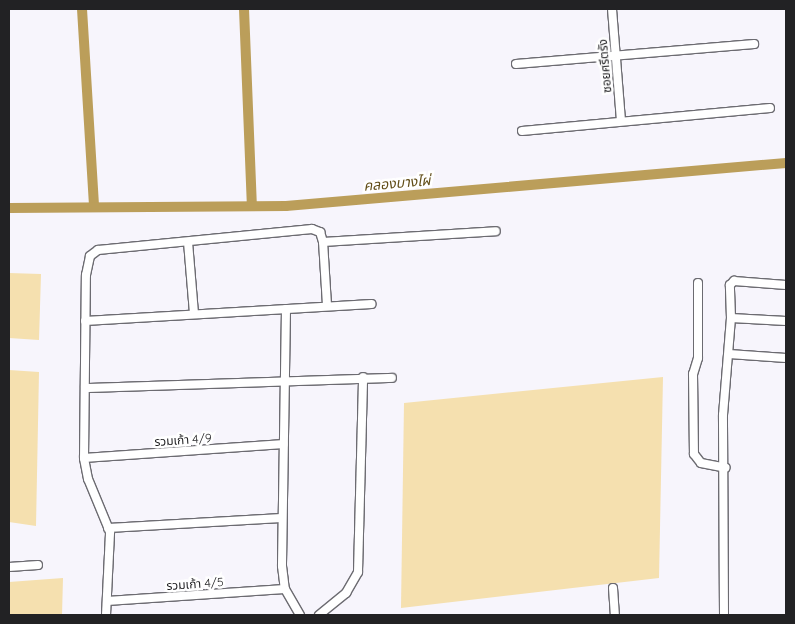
<!DOCTYPE html>
<meta charset="utf-8">
<style>
body{margin:0}
#map{position:relative;width:795px;height:624px;overflow:hidden;background:#f7f5fc;font-family:Quicksand,"Noto Sans Thai",sans-serif}
div>[style]{position:absolute}
.green>*{inset:0;background:#f5e0af}
.canal>*{height:10px;margin:-5px;padding:0 5px;transform-origin:5px;border-radius:5px;background:#bb9e5a}
.roads{filter:drop-shadow(1px 0 #6c6b71) drop-shadow(-1px 0 #6c6b71) drop-shadow(0 1px #6c6b71) drop-shadow(0 -1px #6c6b71)}
.minor>*{height:8px;margin:-4px;padding:0 4px;transform-origin:4px;border-radius:4px;background:#fff}
span{translate:-50% -50%;white-space:nowrap;text-align:center;line-height:1.15;-webkit-text-stroke:5px #fff;paint-order:stroke}
.street-label{font-size:12px;color:#222224}
.water-label{font-size:14px;color:#614d18;font-style:italic}
.frame{position:absolute;inset:0;border:10px solid #222224;pointer-events:none}
</style>
<div id="map">
<div class="green">
<div style="clip-path:polygon(9px 273px,41px 274px,39px 340px,9px 338px)"></div>
<div style="clip-path:polygon(9px 370px,39px 372px,36px 526px,9px 522px)"></div>
<div style="clip-path:polygon(663px 377px,659px 578px,401px 608px,404px 403px)"></div>
<div style="clip-path:polygon(63px 578px,62px 615px,9px 615px,9px 582px)"></div>
</div>
<div class="canal">
<div style="left:82px;top:9px;width:197px;rotate:86.5deg"></div>
<div style="left:244px;top:9px;width:197px;rotate:87.7deg"></div>
<div style="left:9px;top:208px;width:277px;rotate:-0.4deg"></div>
<div style="left:286px;top:206px;width:502px;rotate:-4.92deg"></div>
</div>
<div class="roads">
<div class="minor">
<div style="left:612px;top:9px;width:112px;rotate:85.4deg"></div>
<div style="left:516px;top:64px;width:239px;rotate:-4.8deg"></div>
<div style="left:522px;top:131px;width:249px;rotate:-5.3deg"></div>
<div style="left:188px;top:242px;width:71px;rotate:85.2deg"></div>
<div style="left:698px;top:283px;width:75px;rotate:90deg"></div>
<div style="left:698px;top:358px;width:17px;rotate:107deg"></div>
<div style="left:693px;top:374px;width:80px;rotate:89.3deg"></div>
<div style="left:694px;top:454px;width:11px;rotate:52deg"></div>
<div style="left:701px;top:463px;width:25px;rotate:11deg"></div>
<div style="left:327px;top:305px;width:63px;rotate:-93.6deg"></div>
<div style="left:323px;top:242px;width:173px;rotate:-3.6deg"></div>
<div style="left:286px;top:309px;width:257px;rotate:90.9deg"></div>
<div style="left:282px;top:566px;width:23px;rotate:83deg"></div>
<div style="left:285px;top:589px;width:30px;rotate:60deg"></div>
<div style="left:731px;top:318px;width:55px;rotate:3.1deg"></div>
<div style="left:85px;top:321px;width:287px;rotate:-3.4deg"></div>
<div style="left:729px;top:354px;width:57px;rotate:4deg"></div>
<div style="left:85px;top:388px;width:307px;rotate:-1.9deg"></div>
<div style="left:84px;top:458px;width:200px;rotate:-4deg"></div>
<div style="left:108px;top:528px;width:174px;rotate:-3.3deg"></div>
<div style="left:9px;top:567px;width:29px;rotate:-4deg"></div>
<div style="left:613px;top:588px;width:27px;rotate:86deg"></div>
<div style="left:107px;top:601px;width:178px;rotate:-3.9deg"></div>
<div style="left:106px;top:615px;width:83px;rotate:-87.2deg"></div>
<div style="left:110px;top:532px;width:57px;rotate:-112.5deg"></div>
<div style="left:88px;top:479px;width:21px;rotate:-101deg"></div>
<div style="left:84px;top:458px;width:183px;rotate:-89.4deg"></div>
<div style="left:86px;top:275px;width:19px;rotate:-78deg"></div>
<div style="left:90px;top:256px;width:10px;rotate:-37deg"></div>
<div style="left:98px;top:250px;width:215px;rotate:-5.6deg"></div>
<div style="left:312px;top:229px;width:9px;rotate:21deg"></div>
<div style="left:320px;top:232px;width:10px;rotate:73deg"></div>
<div style="left:319px;top:615px;width:35px;rotate:-39deg"></div>
<div style="left:346px;top:593px;width:24px;rotate:-60deg"></div>
<div style="left:358px;top:572px;width:195px;rotate:-88.5deg"></div>
<div style="left:724px;top:615px;width:200px;rotate:-90.3deg"></div>
<div style="left:723px;top:415px;width:97px;rotate:-85.3deg"></div>
<div style="left:731px;top:318px;width:33px;rotate:-92deg"></div>
<div style="left:730px;top:285px;width:6px;rotate:-45deg"></div>
<div style="left:734px;top:281px;width:52px;rotate:4.4deg"></div>
</div>
</div>
<div class="street-label">
<span style="left:605px;top:66px;rotate:-95deg">ซอยศรีตรัง</span>
<span style="left:183px;top:440px;rotate:-4deg">รวมเก้า 4/9</span>
<span style="left:195px;top:584px;rotate:-4deg">รวมเก้า 4/5</span>
</div>
<div class="water-label">
<span style="left:397px;top:183px;rotate:-5deg">คลองบางไผ่</span>
</div>
<div class="frame"></div>
</div>
